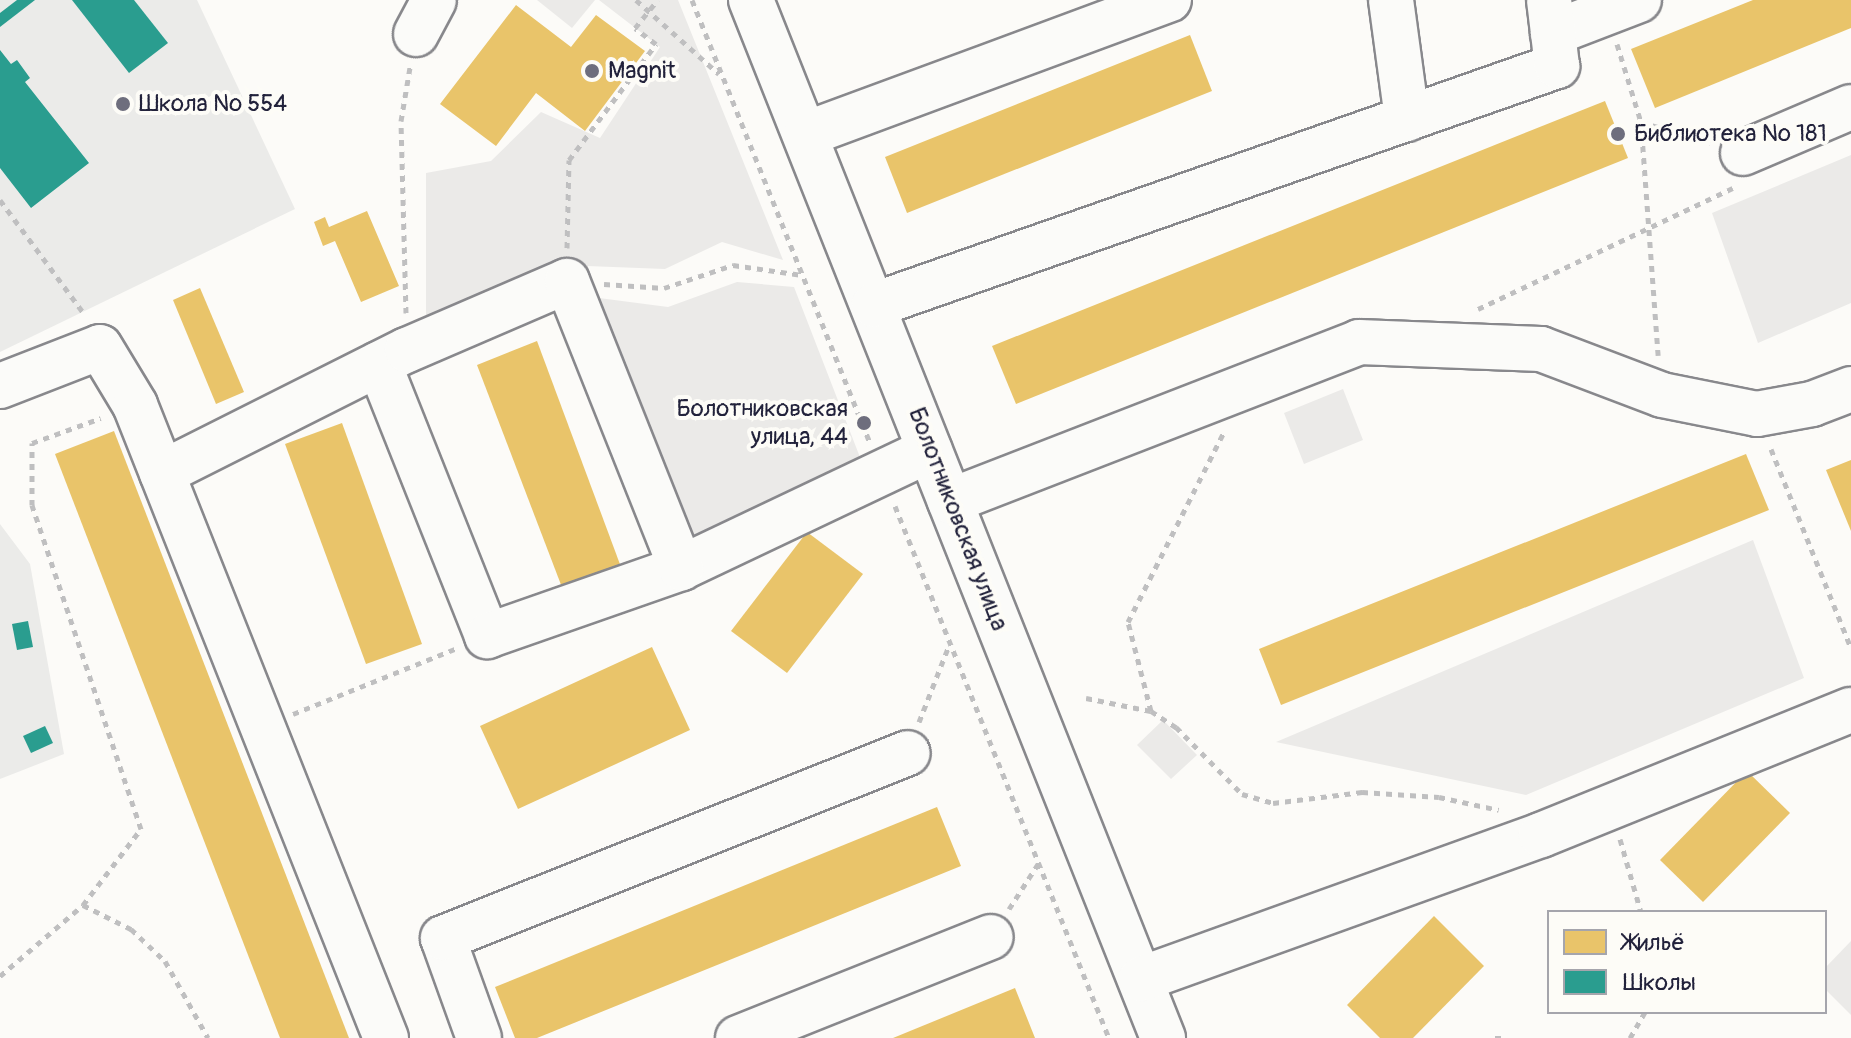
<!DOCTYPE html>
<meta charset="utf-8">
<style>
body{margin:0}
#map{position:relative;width:1851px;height:1038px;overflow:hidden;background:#fcfbf8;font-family:Pangolin,sans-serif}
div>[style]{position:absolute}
.built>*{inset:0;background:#ebebe9}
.green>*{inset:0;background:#ebeae8}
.homes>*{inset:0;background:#e9c46a}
.schools>*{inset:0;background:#2a9d8f}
.path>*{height:5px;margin-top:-2.5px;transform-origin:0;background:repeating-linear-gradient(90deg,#bfbfc0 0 6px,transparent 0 12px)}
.roads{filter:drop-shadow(2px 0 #88888c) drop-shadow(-2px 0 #88888c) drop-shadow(0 2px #88888c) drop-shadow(0 -2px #88888c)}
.minor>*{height:44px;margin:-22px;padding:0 22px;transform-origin:22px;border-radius:22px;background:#fbfbf9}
.dots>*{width:22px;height:22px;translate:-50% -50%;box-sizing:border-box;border:4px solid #fdfcf7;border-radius:50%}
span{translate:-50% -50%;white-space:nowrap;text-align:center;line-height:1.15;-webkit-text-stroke:8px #fdfcf7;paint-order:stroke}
.poi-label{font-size:24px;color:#22223b}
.left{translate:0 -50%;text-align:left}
.right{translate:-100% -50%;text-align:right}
.street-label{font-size:24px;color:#22223b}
.legend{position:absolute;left:1547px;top:910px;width:280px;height:104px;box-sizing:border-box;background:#fdfcf7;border:2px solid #a5a5ac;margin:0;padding:10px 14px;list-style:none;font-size:24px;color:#22223b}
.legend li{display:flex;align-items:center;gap:16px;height:40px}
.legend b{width:40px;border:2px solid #a5a5ac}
</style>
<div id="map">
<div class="built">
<div style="clip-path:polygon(0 0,197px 0,295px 209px,0 352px)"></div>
<div style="clip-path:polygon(0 524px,30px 564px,64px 754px,0 779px)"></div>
</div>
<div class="green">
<div style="clip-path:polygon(537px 0,595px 0,572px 28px)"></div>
<div style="clip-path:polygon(599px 0,678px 0,783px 260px,722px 242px,665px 269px,561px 265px,426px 327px,426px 173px,491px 161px,541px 112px,600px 138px,660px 47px)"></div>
<div style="clip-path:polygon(1851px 155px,1851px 303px,1758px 343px,1712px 213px)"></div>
<div style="clip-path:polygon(737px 282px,794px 287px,863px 465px,691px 547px,599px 298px,668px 307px)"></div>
<div style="clip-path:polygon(1343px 389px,1363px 440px,1304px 464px,1284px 413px)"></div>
<div style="clip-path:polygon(1753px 540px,1804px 678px,1526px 795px,1276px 742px)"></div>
<div style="clip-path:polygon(1163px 720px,1197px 755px,1171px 779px,1137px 745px)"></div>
<div style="clip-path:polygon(1851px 941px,1851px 1015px,1825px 989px,1825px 968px)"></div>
</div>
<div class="homes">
<div style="clip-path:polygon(1753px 0,1851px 0,1851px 28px,1655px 108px,1631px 49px)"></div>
<div style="clip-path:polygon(516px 5px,571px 47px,596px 15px,645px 51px,585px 131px,536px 93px,496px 146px,440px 104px)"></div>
<div style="clip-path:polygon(1190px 35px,1212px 91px,907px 213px,885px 157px)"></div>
<div style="clip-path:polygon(1605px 101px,1628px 158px,1016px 404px,992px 346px)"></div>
<div style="clip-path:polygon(367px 211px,399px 286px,361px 302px,335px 241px,323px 246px,314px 222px,325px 217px,329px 227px)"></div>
<div style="clip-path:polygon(200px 288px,244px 392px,216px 404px,173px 300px)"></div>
<div style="clip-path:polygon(537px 341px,621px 567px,563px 590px,477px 365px)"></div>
<div style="clip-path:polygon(342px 423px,422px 644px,366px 664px,285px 444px)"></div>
<div style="clip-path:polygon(114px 431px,349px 1038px,280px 1038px,55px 454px)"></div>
<div style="clip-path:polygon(1746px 454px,1769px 510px,1281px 705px,1259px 649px)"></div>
<div style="clip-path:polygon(1851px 460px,1851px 531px,1826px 470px)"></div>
<div style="clip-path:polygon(807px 532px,863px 574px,787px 673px,731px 631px)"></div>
<div style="clip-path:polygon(652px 647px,690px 730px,518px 809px,480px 726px)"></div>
<div style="clip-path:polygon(1747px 771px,1790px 813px,1703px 902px,1660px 860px)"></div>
<div style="clip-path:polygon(937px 807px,961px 866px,537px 1038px,515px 1038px,495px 987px)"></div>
<div style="clip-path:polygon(1434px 916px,1484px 966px,1413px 1038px,1380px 1038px,1347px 1005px)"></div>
<div style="clip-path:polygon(1015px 988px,1035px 1038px,893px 1038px)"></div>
</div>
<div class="schools">
<div style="clip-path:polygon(17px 0,35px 0,0 27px,0 13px)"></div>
<div style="clip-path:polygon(72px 0,134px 0,168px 43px,129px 73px)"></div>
<div style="clip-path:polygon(0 50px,11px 64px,17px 60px,30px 78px,25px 82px,89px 163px,31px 208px,0 168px)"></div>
<div style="clip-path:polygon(28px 621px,33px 647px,17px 650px,12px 624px)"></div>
<div style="clip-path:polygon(45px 726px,53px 743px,31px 753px,23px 736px)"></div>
</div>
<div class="path">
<div style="left:636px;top:0;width:111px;rotate:41.7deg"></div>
<div style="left:692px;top:0;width:475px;rotate:68.1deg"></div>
<div style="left:1617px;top:44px;width:82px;rotate:72.9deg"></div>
<div style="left:1641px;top:122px;width:72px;rotate:16.9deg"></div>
<div style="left:1641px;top:122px;width:234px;rotate:85.8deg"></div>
<div style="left:0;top:200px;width:143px;rotate:53.5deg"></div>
<div style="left:567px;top:248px;width:88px;rotate:-88.7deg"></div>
<div style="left:569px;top:160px;width:145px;rotate:-53.1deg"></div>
<div style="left:656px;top:44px;width:26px;rotate:-143deg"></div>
<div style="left:635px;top:28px;width:36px;rotate:-51deg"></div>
<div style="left:604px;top:284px;width:60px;rotate:3.8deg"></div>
<div style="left:664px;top:288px;width:73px;rotate:-18.4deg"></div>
<div style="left:733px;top:265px;width:70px;rotate:8.2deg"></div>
<div style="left:1478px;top:309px;width:282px;rotate:-25.4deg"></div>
<div style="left:406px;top:313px;width:192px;rotate:-91.5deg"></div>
<div style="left:401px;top:121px;width:55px;rotate:-80.5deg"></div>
<div style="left:1771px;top:449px;width:214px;rotate:68.1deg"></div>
<div style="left:895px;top:506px;width:573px;rotate:68.09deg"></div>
<div style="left:1086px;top:698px;width:66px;rotate:11.3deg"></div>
<div style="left:1151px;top:711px;width:30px;rotate:33deg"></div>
<div style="left:1176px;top:727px;width:94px;rotate:45.4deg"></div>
<div style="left:1242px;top:794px;width:32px;rotate:16deg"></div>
<div style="left:1273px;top:803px;width:90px;rotate:-7deg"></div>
<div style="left:1362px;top:792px;width:77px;rotate:3.7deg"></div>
<div style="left:1439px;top:797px;width:61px;rotate:12.2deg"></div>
<div style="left:1151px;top:711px;width:92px;rotate:-104.5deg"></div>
<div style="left:1128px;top:622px;width:211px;rotate:-63.2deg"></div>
<div style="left:293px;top:714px;width:175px;rotate:-21.9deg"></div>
<div style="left:919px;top:722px;width:85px;rotate:-68.6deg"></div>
<div style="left:1620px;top:839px;width:76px;rotate:74deg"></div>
<div style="left:83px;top:905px;width:54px;rotate:26.6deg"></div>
<div style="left:131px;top:929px;width:47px;rotate:43.3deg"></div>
<div style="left:165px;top:961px;width:88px;rotate:60.8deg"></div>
<div style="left:1009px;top:909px;width:54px;rotate:-57.2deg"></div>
<div style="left:0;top:976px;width:109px;rotate:-40.5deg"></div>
<div style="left:83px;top:905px;width:96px;rotate:-52.7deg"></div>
<div style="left:141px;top:829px;width:342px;rotate:-108.6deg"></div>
<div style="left:32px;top:505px;width:62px;rotate:-90deg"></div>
<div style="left:32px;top:443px;width:73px;rotate:-19.9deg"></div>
<div style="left:1495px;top:1038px;width:8px"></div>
<div style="left:1630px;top:1038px;width:30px;rotate:-60deg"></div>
</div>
<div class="roads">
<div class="minor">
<div style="left:751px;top:0;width:1117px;rotate:68.35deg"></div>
<div style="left:1391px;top:0;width:120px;rotate:82.3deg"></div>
<div style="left:1553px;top:33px;width:92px;rotate:-21deg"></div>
<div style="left:416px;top:34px;width:38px;rotate:-62deg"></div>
<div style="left:806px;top:134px;width:387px;rotate:-20.3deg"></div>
<div style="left:1743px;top:153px;width:117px;rotate:-23.1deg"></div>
<div style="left:874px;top:305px;width:724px;rotate:-19.29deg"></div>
<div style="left:1557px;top:66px;width:66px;rotate:-96.9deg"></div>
<div style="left:379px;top:364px;width:293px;rotate:68.3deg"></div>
<div style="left:487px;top:636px;width:206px;rotate:-19.3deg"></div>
<div style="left:681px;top:568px;width:275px;rotate:-25.4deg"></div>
<div style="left:0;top:386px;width:107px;rotate:-21.3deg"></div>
<div style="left:100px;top:347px;width:68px;rotate:58.9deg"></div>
<div style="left:135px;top:405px;width:681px;rotate:68.37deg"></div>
<div style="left:162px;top:473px;width:274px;rotate:-26.7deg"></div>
<div style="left:407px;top:350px;width:174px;rotate:-23.3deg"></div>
<div style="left:567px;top:281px;width:309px;rotate:68.3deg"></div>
<div style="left:950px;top:501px;width:439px;rotate:-21.2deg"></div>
<div style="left:1359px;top:342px;width:182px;rotate:2.2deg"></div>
<div style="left:1541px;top:349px;width:129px;rotate:20.8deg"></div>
<div style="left:1662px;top:395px;width:97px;rotate:11.3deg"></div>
<div style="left:1757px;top:414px;width:56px;rotate:-10.3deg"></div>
<div style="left:1812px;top:404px;width:42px;rotate:-21deg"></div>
<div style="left:1141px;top:979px;width:425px;rotate:-19.8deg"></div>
<div style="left:1541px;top:835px;width:334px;rotate:-22deg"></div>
<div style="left:479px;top:1038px;width:106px;rotate:-109.8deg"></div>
<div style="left:443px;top:938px;width:500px;rotate:-21.7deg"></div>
<div style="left:738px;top:1038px;width:272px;rotate:-21.8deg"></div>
</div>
</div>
<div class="dots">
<div style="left:592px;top:71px;background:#6e6e7d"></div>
<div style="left:123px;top:104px;background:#6e6e7d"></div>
<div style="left:1618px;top:134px;background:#6e6e7d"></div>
<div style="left:864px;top:423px;background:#6e6e7d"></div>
</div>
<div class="poi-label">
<span class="left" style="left:608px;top:71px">Magnit</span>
<span class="left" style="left:139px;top:104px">Школа № 554</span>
<span class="left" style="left:1634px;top:134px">Библиотека № 181</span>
<span class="right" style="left:848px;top:423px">Болотниковская<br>улица, 44</span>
</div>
<div class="street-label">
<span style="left:958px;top:519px;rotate:69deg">Болотниковская улица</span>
</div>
<ul class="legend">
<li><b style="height:22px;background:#e9c46a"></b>Жильё</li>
<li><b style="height:22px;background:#2a9d8f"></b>Школы</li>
</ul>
</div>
